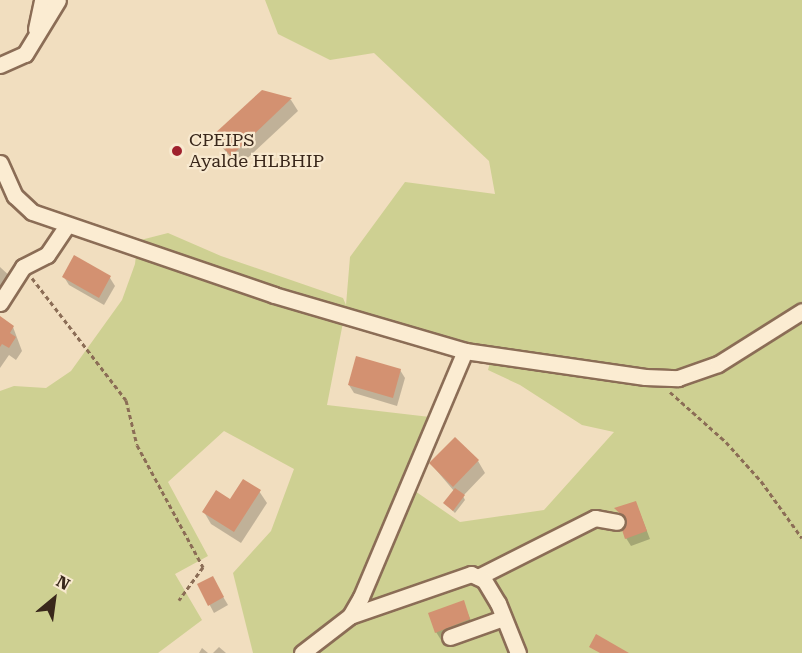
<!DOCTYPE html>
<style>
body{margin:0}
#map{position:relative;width:802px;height:653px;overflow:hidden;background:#f1debf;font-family:"Roboto Serif",serif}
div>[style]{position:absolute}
.green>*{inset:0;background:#ced092}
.shadow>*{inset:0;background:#0003}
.building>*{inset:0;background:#d39171}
.path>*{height:3px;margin-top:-1.5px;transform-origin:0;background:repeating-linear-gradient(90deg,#8b6d56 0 4.5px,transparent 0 7.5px)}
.roads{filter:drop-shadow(2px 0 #8b6d56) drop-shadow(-2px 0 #8b6d56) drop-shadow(0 2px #8b6d56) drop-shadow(0 -2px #8b6d56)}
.minor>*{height:15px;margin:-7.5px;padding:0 7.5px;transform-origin:7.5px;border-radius:7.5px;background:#fbecd2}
.dots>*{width:16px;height:16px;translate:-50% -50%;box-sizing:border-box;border:3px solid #f8e9cf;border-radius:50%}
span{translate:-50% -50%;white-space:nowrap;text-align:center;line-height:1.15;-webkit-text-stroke:4.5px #f8e9cf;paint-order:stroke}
.poi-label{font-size:18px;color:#39271b}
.left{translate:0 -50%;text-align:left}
.north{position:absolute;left:24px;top:569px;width:60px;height:60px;-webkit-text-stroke:4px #f8e9cf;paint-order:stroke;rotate:29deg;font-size:16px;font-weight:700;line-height:24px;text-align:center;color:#39271b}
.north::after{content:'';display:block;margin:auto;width:21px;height:27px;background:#39271b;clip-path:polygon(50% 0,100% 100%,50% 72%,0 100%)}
</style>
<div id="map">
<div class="green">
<div style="clip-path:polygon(evenodd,265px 0,802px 0,802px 653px,253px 653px,233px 573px,271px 531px,294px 469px,224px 431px,168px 482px,208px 556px,175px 574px,202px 620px,158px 653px,0 653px,0 391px,14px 386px,46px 388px,71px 371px,122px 300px,135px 264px,136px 255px,129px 243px,168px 233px,221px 256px,343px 298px,346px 305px,350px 257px,405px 182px,495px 194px,489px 161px,374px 53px,330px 60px,278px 34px,265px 0,346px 307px,492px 355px,488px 370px,520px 385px,582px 425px,614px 432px,544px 510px,460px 522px,412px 489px,430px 417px,327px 405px,346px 307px)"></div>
</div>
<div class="shadow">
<div style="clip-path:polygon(262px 92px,291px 100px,298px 111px,238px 167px,214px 137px)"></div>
<div style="clip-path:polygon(0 267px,13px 279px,0 299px)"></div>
<div style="clip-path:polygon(64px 277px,110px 278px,115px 286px,104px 305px,69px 285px)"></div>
<div style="clip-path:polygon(0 318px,13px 327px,22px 351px,16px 360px,9px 355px,0 368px)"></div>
<div style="clip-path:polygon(400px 370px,405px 378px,397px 406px,354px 393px,349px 385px)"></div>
<div style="clip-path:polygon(478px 461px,485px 473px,463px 496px,465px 500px,455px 513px,445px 503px,454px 491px,431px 464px)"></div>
<div style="clip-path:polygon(259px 491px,267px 503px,241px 543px,211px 524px,204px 512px)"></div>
<div style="clip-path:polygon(636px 503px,650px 539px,631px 546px,626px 538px,627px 522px,617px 509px)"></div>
<div style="clip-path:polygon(212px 578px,228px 605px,214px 613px,199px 585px)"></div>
<div style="clip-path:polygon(463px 602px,474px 628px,441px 640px,436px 632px)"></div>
<div style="clip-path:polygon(219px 647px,226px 653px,213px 653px)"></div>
<div style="clip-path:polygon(202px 648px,208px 653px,199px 653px)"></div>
</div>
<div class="building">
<div style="clip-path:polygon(262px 90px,292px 98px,231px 156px,212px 136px)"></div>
<div style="clip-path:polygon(74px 255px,111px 276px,99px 298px,62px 277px)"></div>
<div style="clip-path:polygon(0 316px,14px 326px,10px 333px,16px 337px,9px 348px,2px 344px,0 347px)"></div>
<div style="clip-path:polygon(356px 356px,401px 369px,393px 398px,348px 385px)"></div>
<div style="clip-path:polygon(455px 437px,479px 460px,453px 487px,429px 463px)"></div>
<div style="clip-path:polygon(243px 479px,261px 490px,234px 532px,202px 512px,216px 490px,230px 499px)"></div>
<div style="clip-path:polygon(455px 488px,465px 495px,453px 511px,443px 503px)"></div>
<div style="clip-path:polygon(636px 501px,647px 531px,625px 539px,622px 530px,626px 519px,614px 508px)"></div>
<div style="clip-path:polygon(213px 576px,224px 597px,208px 606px,197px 584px)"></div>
<div style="clip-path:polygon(464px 600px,470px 619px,435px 633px,428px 613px)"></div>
<div style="clip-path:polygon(596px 634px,629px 653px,600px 653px,589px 647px)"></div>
</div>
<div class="path">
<div style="left:32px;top:278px;width:154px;rotate:52.4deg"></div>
<div style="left:126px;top:400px;width:46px;rotate:76.3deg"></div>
<div style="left:137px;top:445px;width:139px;rotate:61.6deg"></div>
<div style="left:203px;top:567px;width:41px;rotate:126deg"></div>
<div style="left:670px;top:392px;width:75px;rotate:41.8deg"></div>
<div style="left:726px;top:442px;width:52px;rotate:48.1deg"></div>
<div style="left:761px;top:481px;width:70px;rotate:54.3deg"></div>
</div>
<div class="roads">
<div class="minor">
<div style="left:36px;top:29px;width:30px;rotate:-78deg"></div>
<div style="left:0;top:65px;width:27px;rotate:-24deg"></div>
<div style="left:25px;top:54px;width:63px;rotate:-58.6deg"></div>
<div style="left:0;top:163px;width:36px;rotate:66deg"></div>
<div style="left:15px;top:196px;width:23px;rotate:43deg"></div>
<div style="left:32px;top:212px;width:256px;rotate:18.9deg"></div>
<div style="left:274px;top:295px;width:199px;rotate:16.3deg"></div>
<div style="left:465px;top:351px;width:182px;rotate:8.2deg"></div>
<div style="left:645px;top:377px;width:33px;rotate:2deg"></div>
<div style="left:678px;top:378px;width:42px;rotate:-19.3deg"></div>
<div style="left:718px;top:364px;width:99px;rotate:-32.2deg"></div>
<div style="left:0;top:303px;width:43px;rotate:-57.4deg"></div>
<div style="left:23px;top:267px;width:27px;rotate:-27deg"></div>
<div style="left:47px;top:255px;width:36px;rotate:-56deg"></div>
<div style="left:478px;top:577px;width:131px;rotate:-26.8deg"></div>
<div style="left:595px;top:518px;width:22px;rotate:10deg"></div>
<div style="left:350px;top:616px;width:128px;rotate:-19.1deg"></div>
<div style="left:471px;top:574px;width:14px;rotate:25deg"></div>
<div style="left:484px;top:580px;width:27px;rotate:59deg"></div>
<div style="left:498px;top:603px;width:54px;rotate:68.2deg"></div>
<div style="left:450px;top:637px;width:56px;rotate:-19.7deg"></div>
<div style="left:302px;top:653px;width:61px;rotate:-37.6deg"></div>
<div style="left:350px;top:616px;width:22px;rotate:-60deg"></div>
<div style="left:361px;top:597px;width:267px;rotate:-67.1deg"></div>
</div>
</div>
<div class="dots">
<div style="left:177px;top:151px;background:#9f212d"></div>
</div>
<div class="poi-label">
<span class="left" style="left:189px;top:151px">CPEIPS<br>Ayalde HLBHIP</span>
</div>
<div class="north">N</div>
</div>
